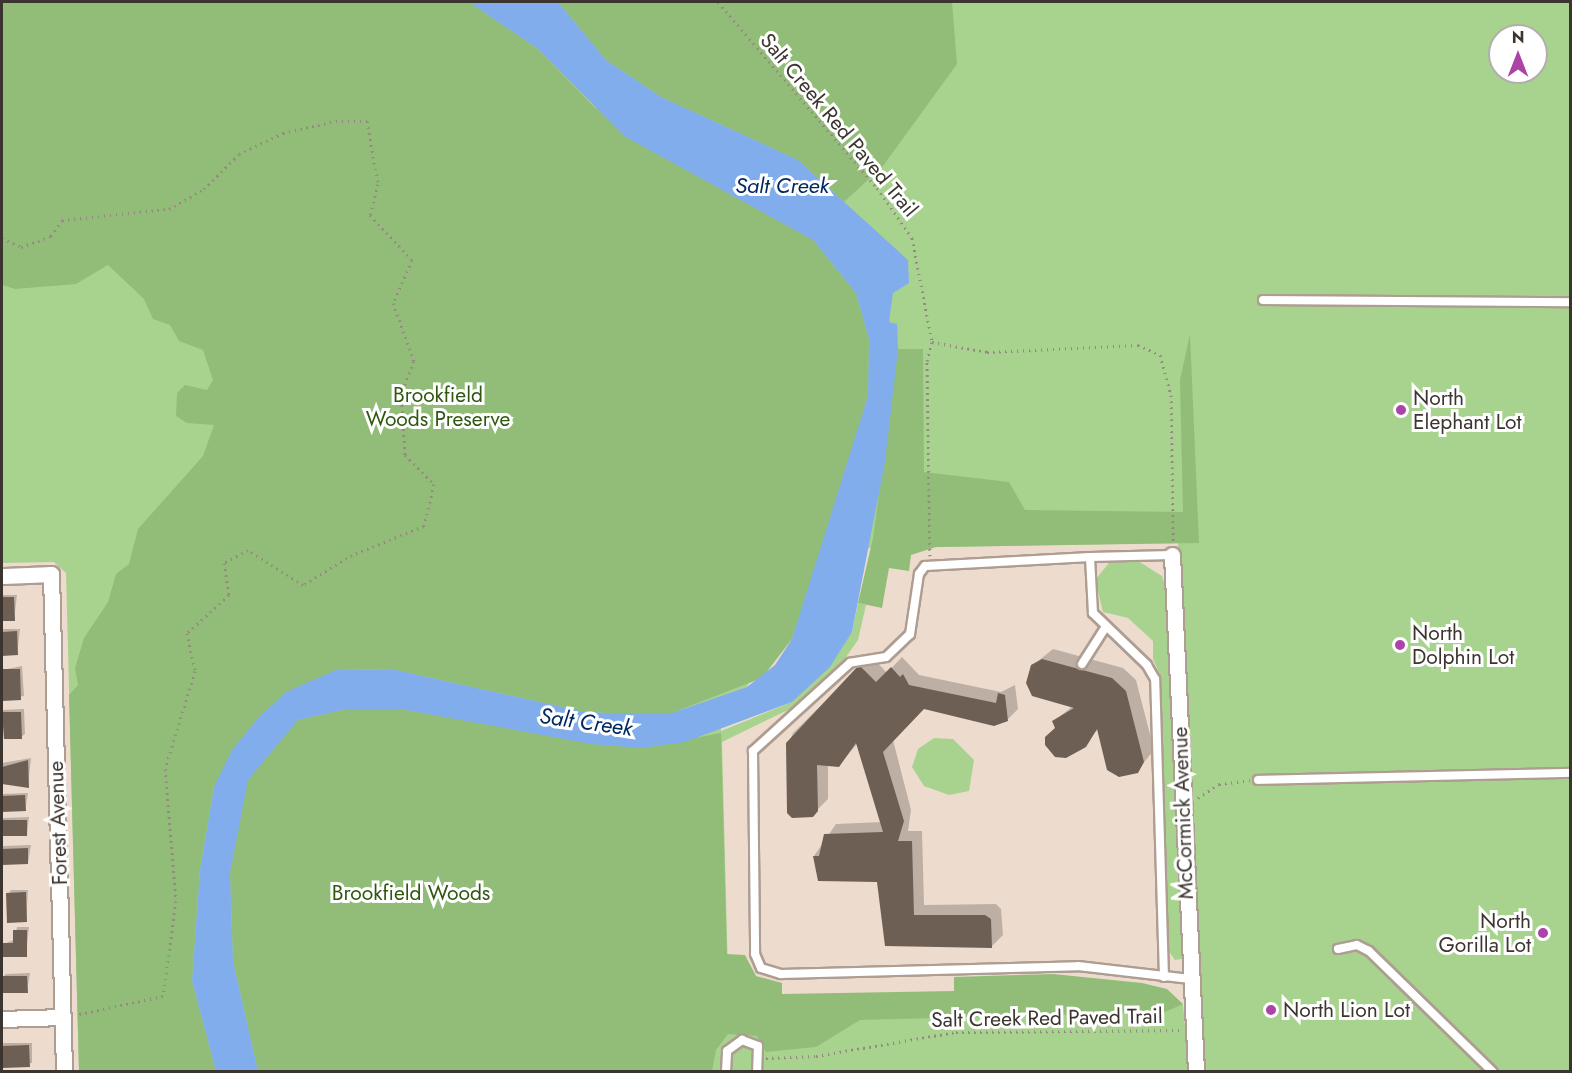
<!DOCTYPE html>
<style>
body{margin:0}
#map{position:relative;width:1572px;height:1073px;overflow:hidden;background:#eddbce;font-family:Jost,sans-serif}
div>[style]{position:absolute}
.green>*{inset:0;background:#a8d38f}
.forest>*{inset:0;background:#92bd79}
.water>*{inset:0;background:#81aded}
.shadow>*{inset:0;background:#0003}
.building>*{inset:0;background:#6d5f53}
.path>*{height:3px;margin-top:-1.5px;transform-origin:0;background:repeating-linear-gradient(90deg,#968980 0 1.5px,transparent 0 6px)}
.roads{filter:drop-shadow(2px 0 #ae9d91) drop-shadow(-2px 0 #ae9d91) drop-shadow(0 2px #ae9d91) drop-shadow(0 -2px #ae9d91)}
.service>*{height:8px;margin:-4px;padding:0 4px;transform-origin:4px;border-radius:4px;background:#fff}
.minor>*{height:15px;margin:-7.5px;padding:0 7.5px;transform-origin:7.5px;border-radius:7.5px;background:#fff}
.dots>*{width:16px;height:16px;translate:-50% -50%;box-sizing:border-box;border:3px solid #fff;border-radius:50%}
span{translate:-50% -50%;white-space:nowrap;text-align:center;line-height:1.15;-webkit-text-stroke:6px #fff;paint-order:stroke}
.street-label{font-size:21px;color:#3b342f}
.park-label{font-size:21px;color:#2f5710}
.poi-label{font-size:21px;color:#3b342f}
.left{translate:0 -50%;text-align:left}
.right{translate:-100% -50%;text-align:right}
.water-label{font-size:22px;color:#002860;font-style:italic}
.frame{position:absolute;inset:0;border:3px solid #3b342f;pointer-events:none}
.north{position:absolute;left:1488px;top:24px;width:60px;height:60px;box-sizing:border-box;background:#fff;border:2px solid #b1aeac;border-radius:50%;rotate:0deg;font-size:16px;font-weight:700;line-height:24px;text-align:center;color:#3b342f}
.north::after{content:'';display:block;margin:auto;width:21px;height:27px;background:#ac44a7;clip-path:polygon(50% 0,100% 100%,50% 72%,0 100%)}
</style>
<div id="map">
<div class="green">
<div style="clip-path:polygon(evenodd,2px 2px,1570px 2px,1570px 1071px,1203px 1071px,1178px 543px,822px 549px,818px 564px,747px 687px,721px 697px,721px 731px,792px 702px,852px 632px,858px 603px,866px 605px,858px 640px,839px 667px,792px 708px,722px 742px,729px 1014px,1183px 1004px,1189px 1071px,79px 1071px,66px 573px,54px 562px,2px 563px,2px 2px,1500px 36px,1536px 36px,1536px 72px,1500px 72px,1500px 36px)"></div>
<div style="clip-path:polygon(1138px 561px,1162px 576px,1168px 596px,1182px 959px,1175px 960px,1168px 950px,1161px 677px,1153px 659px,1153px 641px,1128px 618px,1103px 612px,1095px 580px,1109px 563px)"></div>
<div style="clip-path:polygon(934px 738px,953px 739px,974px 760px,969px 791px,949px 795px,924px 786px,912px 767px,918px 749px)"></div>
</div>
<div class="forest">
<div style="clip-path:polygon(2px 2px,469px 2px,538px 49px,594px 107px,813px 240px,856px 293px,869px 339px,868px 396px,818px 564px,792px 639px,762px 678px,672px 713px,607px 713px,580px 711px,396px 670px,338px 669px,214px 787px,200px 870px,192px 981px,216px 1071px,79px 1071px,69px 695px,78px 685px,75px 668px,84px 638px,108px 602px,116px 574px,129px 564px,138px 529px,203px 456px,214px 425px,187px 423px,176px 416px,177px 393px,185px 385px,207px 390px,213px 380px,203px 350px,179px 341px,170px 325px,153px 319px,144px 299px,108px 265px,76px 284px,15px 289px,2px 285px)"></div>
<div style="clip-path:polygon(558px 2px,952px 2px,957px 64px,883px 166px,844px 202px,798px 160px,661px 97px,606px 60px)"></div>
<div style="clip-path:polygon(1190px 334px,1199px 543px,936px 547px,911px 555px,909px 571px,889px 568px,882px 608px,858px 603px,873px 538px,898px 349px,923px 349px,924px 472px,1009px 482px,1025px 510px,1183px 512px,1180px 380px)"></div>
<div style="clip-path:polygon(342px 710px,406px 710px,641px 748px,721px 733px,727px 954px,745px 955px,756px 976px,782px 983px,782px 994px,954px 991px,954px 977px,1053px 974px,1142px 983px,1167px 989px,1183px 1004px,1165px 1012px,860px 1020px,816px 1047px,766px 1052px,757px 1036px,728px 1034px,716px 1050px,712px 1071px,258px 1071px,233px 961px,230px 873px,237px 817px,248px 780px,278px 739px,298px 720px)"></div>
</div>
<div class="water">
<div style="clip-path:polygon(469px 2px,558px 2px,606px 60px,661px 97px,798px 160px,908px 260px,909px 283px,893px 293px,889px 322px,897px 324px,898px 349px,885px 462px,852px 632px,830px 667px,792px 702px,685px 742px,641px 748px,591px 744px,406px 710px,342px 710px,298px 720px,248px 780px,230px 873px,233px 961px,258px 1071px,216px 1071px,192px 981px,200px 870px,214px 787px,232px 750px,258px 718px,286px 692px,338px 669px,396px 670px,580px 711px,607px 713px,672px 713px,747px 687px,775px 665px,792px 639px,868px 396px,869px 339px,856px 293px,813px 240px,624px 136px,538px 49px)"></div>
</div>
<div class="shadow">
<div style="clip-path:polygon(2px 595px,17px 595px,14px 620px,2px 620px)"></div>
<div style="clip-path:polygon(2px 629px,20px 629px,17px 654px,2px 654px)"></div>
<div style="clip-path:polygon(1053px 649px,1123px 668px,1136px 680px,1154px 750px,1137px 771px,1098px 729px,1081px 750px,1057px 727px,1054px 721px,1073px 706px,1032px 666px)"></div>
<div style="clip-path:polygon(871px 656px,887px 673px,902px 657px,919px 675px,1001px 692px,1015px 685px,1018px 709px,1007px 720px,924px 708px,893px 740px,911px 810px,908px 831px,922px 831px,924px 905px,996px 904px,1001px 909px,1003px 935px,992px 946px,886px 945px,879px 881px,814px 856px,836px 824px,882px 822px,858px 743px,838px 766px,828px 765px,828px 799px,812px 815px,787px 747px,793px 733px)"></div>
<div style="clip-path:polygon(22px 666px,24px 696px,3px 699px,2px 670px)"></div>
<div style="clip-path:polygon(24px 709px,25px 734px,21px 737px,2px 727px,2px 710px)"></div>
<div style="clip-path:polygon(31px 758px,28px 786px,2px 784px,2px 763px)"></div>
<div style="clip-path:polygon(28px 793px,25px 810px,2px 810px,2px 794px)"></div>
<div style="clip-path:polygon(29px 817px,27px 834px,2px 835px,3px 818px)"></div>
<div style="clip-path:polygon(31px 845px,28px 863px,2px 863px,2px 846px)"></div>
<div style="clip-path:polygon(11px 890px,28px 890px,26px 921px,8px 894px)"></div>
<div style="clip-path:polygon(17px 927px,29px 927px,26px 955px,3px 944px,14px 940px)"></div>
<div style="clip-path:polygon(30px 973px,27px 991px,3px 977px,6px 974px)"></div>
<div style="clip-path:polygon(2px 1043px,32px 1043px,32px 1063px,2px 1066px)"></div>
</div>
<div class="building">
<div style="clip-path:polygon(2px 597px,14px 597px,15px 621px,2px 621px)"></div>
<div style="clip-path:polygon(17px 631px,18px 655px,2px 656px,2px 632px)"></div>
<div style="clip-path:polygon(1042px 659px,1112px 678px,1126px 691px,1144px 762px,1138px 773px,1119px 777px,1107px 770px,1097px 729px,1086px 747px,1066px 758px,1055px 757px,1045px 745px,1045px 737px,1055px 728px,1052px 721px,1074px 708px,1032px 696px,1026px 683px,1031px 665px)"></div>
<div style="clip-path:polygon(859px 665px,876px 682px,891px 667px,900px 677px,903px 674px,909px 685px,996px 703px,998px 693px,1005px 695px,1008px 721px,994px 726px,924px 709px,883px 752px,904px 821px,898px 841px,912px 841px,914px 915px,985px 915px,991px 919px,992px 948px,885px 946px,877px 882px,818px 881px,813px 856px,819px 856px,824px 834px,883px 832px,856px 743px,839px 767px,817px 765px,818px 811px,813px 817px,792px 818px,787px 813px,786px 743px)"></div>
<div style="clip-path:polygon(2px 669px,20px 669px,21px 700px,2px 701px)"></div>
<div style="clip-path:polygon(2px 712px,21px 712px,22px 739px,4px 739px)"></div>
<div style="clip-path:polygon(28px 760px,29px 788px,2px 784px,2px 767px)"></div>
<div style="clip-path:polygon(25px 795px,26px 811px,2px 812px,2px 796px)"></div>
<div style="clip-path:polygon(2px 820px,27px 820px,27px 836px,2px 836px)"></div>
<div style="clip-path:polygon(28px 848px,28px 864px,2px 865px,2px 849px)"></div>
<div style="clip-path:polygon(26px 892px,27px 922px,7px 923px,6px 893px)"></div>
<div style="clip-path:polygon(13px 930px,27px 930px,27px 957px,2px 957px,2px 943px,13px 943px)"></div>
<div style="clip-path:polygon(2px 976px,27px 976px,28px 993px,2px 993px)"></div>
<div style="clip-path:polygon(29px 1045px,30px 1067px,2px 1068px,2px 1046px)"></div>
</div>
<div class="path">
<div style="left:718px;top:2px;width:245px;rotate:49.5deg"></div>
<div style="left:877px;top:188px;width:61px;rotate:55deg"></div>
<div style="left:912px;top:238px;width:106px;rotate:79.1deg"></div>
<div style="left:932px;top:342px;width:56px;rotate:10.3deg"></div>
<div style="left:987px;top:352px;width:151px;rotate:-2.7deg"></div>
<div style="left:1138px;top:345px;width:24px;rotate:24deg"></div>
<div style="left:1160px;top:355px;width:41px;rotate:74.6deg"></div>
<div style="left:1171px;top:395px;width:147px;rotate:89.2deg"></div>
<div style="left:2px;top:238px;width:21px;rotate:25deg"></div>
<div style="left:21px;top:247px;width:32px;rotate:-20deg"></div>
<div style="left:51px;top:236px;width:19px;rotate:-55deg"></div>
<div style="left:62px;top:220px;width:108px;rotate:-5.9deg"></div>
<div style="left:169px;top:209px;width:40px;rotate:-29.7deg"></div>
<div style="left:204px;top:189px;width:49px;rotate:-45deg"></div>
<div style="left:239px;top:154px;width:49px;rotate:-25.5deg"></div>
<div style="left:283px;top:133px;width:54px;rotate:-12.8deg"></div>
<div style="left:336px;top:121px;width:31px"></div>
<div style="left:367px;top:121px;width:64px;rotate:80.1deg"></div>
<div style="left:378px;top:184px;width:32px;rotate:104deg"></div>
<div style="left:370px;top:215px;width:62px;rotate:47deg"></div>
<div style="left:412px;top:260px;width:47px;rotate:113.8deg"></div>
<div style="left:393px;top:303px;width:62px;rotate:70.1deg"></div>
<div style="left:414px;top:361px;width:35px;rotate:112deg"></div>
<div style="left:401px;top:393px;width:62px;rotate:86.3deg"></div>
<div style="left:405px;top:455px;width:41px;rotate:45deg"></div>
<div style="left:434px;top:484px;width:43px;rotate:103.4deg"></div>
<div style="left:424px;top:526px;width:78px;rotate:158.1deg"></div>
<div style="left:352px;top:555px;width:57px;rotate:148.5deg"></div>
<div style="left:303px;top:585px;width:65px;rotate:-147.5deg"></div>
<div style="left:248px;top:550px;width:27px;rotate:152deg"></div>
<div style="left:224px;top:563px;width:32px;rotate:81deg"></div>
<div style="left:229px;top:595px;width:57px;rotate:137.9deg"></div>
<div style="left:187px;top:633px;width:39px;rotate:78deg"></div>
<div style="left:195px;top:671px;width:102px;rotate:107deg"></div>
<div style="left:165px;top:769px;width:132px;rotate:85.2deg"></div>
<div style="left:176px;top:901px;width:96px;rotate:97.8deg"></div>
<div style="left:163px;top:996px;width:90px;rotate:167.8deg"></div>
<div style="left:930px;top:556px;width:195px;rotate:-90.9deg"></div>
<div style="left:927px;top:361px;width:20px;rotate:-75deg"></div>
<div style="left:1198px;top:798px;width:25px;rotate:-34deg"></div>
<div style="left:1219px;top:784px;width:31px;rotate:-7deg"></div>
<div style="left:766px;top:1058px;width:50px;rotate:-2.3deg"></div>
<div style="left:816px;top:1056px;width:142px;rotate:-9.7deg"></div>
<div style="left:956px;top:1032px;width:224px;rotate:-0.5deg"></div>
</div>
<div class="roads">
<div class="service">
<div style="left:1263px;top:300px;width:307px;rotate:0.4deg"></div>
<div style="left:1090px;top:557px;width:165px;rotate:176.9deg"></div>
<div style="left:925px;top:566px;width:10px;rotate:127deg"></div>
<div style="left:919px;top:574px;width:61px;rotate:98.5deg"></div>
<div style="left:910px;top:634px;width:33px;rotate:136deg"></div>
<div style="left:886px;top:657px;width:36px;rotate:171deg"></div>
<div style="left:850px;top:663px;width:131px;rotate:137.8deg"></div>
<div style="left:753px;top:751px;width:203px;rotate:89.4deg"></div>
<div style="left:755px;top:954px;width:15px;rotate:67deg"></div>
<div style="left:761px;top:968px;width:21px;rotate:17deg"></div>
<div style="left:781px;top:974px;width:297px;rotate:-1.5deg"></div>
<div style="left:1078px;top:966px;width:113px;rotate:6.6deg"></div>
<div style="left:1082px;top:664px;width:43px;rotate:-57.4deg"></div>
<div style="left:1258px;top:780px;width:312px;rotate:-1.3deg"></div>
<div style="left:1338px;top:949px;width:19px;rotate:-12deg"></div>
<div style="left:1357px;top:945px;width:13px;rotate:27deg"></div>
<div style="left:1369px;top:951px;width:173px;rotate:44.3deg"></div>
<div style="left:1164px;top:977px;width:298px;rotate:-91.7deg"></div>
<div style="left:1155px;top:679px;width:16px;rotate:-120deg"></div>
<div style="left:1147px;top:665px;width:75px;rotate:-136.1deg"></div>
<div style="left:1093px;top:613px;width:56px;rotate:-93.1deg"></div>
<div style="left:1090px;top:557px;width:82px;rotate:-1.4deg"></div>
<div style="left:726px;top:1072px;width:21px;rotate:-87deg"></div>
<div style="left:727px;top:1051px;width:19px;rotate:-36deg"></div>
<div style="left:742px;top:1040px;width:17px;rotate:21deg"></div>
<div style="left:758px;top:1046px;width:26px;rotate:92deg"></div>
</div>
<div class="minor">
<div style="left:1172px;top:555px;width:518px;rotate:87.34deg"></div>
<div style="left:2px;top:576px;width:49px;rotate:-2.3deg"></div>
<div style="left:51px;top:574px;width:498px;rotate:88.5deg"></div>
<div style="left:2px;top:1019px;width:61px;rotate:-1.9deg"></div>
</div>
</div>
<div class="dots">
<div style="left:1401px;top:410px;background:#ac44a7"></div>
<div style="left:1400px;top:645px;background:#ac44a7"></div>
<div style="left:1543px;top:933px;background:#ac44a7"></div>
<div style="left:1271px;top:1010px;background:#ac44a7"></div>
</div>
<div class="street-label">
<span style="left:839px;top:125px;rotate:50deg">Salt Creek Red Paved Trail</span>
<span style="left:1183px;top:813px;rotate:-92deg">McCormick Avenue</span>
<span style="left:58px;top:823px;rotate:-92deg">Forest Avenue</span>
<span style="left:1047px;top:1018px;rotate:-1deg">Salt Creek Red Paved Trail</span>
</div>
<div class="park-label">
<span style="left:438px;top:407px">Brookfield<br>Woods Preserve</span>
<span style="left:411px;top:893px">Brookfield Woods</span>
</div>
<div class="poi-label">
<span class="left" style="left:1413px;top:410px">North<br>Elephant Lot</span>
<span class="left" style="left:1412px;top:645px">North<br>Dolphin Lot</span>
<span class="right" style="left:1531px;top:933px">North<br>Gorilla Lot</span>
<span class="left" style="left:1283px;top:1010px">North Lion Lot</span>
</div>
<div class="water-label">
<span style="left:782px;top:186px">Salt Creek</span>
<span style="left:586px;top:722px;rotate:8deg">Salt Creek</span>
</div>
<div class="frame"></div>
<div class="north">N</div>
</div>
